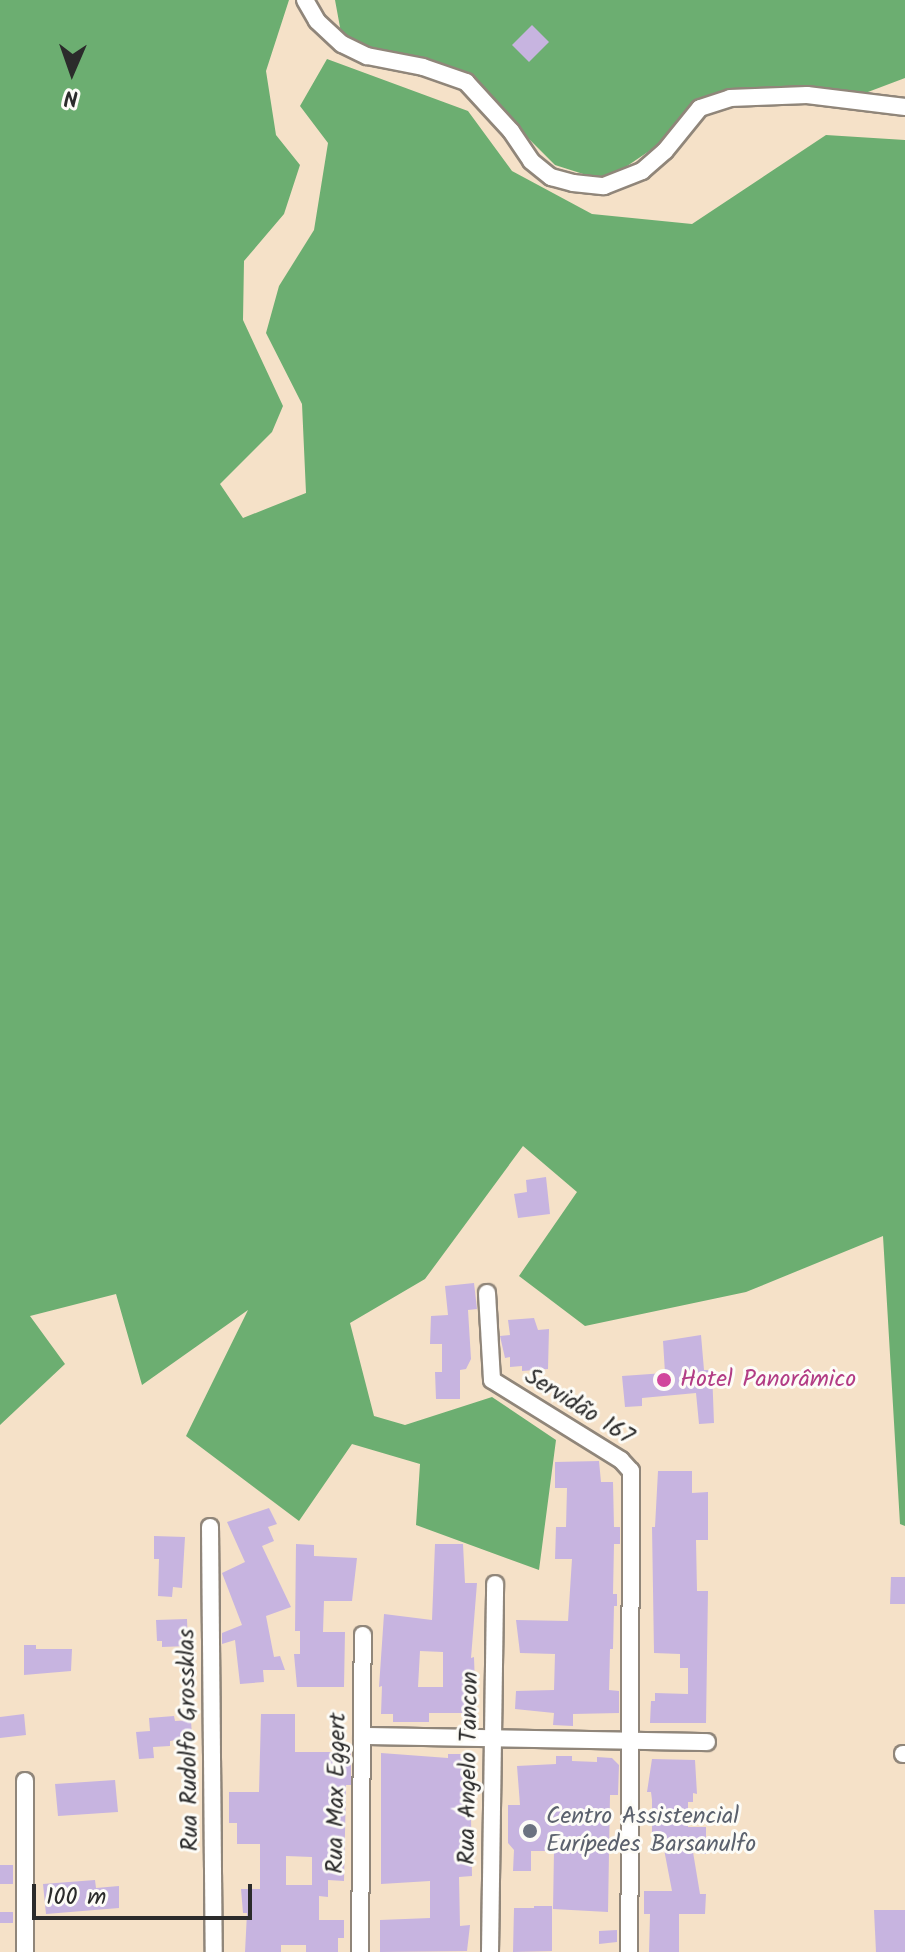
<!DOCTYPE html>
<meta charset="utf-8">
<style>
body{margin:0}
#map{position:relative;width:905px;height:1952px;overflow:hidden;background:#f5e1c8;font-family:Kalam,sans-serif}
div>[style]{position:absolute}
.forest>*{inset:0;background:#6cae71}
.building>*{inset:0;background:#c7b4e0}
.roads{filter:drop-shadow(2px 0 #90867a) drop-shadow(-2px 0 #90867a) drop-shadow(0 2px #90867a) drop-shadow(0 -2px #90867a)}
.street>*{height:16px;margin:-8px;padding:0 8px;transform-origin:8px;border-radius:8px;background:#fff}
.dots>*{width:22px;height:22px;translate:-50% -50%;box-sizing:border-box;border:4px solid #fdfcf7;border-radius:50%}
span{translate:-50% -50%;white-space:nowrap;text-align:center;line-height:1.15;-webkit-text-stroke:6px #fdfcf7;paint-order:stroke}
.hotel-label{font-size:24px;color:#b23c85}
.left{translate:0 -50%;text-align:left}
.street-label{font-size:24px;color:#2b2b2b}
.worship-label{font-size:24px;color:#5b616d}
.north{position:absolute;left:32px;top:32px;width:80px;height:80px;-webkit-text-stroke:6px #fdfcf7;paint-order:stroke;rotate:182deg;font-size:22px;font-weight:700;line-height:32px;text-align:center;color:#2b2b2b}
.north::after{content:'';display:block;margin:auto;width:28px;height:36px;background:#2b2b2b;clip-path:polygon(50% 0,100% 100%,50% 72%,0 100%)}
.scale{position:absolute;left:32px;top:1884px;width:220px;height:36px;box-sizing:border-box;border:4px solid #2b2b2b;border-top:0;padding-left:10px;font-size:24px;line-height:28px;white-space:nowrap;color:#2b2b2b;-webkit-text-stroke:6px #fdfcf7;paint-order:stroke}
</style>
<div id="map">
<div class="forest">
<div style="clip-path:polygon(0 0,289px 0,266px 71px,276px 135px,300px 165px,284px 214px,244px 261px,243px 320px,283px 406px,272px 432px,220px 484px,243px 518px,306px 493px,302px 404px,266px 333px,279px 286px,314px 230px,328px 143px,300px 106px,327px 59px,468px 111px,512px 171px,592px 214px,692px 224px,826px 135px,905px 140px,905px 1526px,900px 1524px,883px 1236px,746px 1292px,585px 1326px,519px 1276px,577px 1192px,523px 1146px,425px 1279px,350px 1323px,374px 1416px,405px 1425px,492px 1397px,556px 1440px,539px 1570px,416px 1525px,420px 1464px,352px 1444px,299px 1521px,186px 1436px,248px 1310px,142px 1385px,116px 1294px,30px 1316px,65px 1364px,0 1425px)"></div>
<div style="clip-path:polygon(335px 0,905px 0,905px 78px,860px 95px,698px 101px,661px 143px,605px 181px,555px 165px,474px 84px,344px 49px)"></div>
</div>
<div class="building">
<div style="clip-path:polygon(532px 25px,549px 42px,529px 62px,512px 45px)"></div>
<div style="clip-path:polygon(546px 1177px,550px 1214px,518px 1218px,514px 1194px,527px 1192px,526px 1180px)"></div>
<div style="clip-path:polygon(474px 1283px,477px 1309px,468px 1310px,471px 1359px,466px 1369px,460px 1370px,460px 1399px,436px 1399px,435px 1372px,442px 1372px,442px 1344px,430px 1344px,431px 1316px,448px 1315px,445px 1286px)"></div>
<div style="clip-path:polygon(534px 1318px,538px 1330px,549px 1329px,548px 1369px,522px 1371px,522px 1366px,510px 1367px,510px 1357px,505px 1358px,500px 1336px,510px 1335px,508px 1320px)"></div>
<div style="clip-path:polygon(701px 1335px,704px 1370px,712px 1370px,714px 1423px,699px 1424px,696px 1393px,642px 1398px,642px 1406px,625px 1407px,622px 1376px,665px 1373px,663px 1341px)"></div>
<div style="clip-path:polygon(599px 1461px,601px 1482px,613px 1482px,614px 1527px,620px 1527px,620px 1544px,614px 1544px,613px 1594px,617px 1594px,617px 1606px,614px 1606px,613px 1649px,610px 1649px,609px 1690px,619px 1691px,619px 1713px,573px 1714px,573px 1726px,553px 1725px,554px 1713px,515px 1709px,516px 1691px,554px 1690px,555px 1654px,520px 1653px,516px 1620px,568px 1621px,572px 1559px,555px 1559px,556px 1527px,566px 1527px,567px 1488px,555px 1488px,555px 1462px)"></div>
<div style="clip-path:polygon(658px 1471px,692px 1471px,692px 1493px,708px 1492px,708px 1540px,696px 1540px,697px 1591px,708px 1591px,706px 1723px,650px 1723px,651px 1701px,655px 1701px,655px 1693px,688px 1694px,688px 1668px,680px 1668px,680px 1654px,654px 1653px,652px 1527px,655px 1527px)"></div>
<div style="clip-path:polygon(269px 1508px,277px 1524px,268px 1527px,274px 1541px,262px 1546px,291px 1607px,266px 1616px,274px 1657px,280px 1656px,285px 1670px,263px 1670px,264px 1682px,240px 1684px,235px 1640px,222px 1644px,222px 1633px,242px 1625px,222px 1573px,245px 1562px,227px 1522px)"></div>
<div style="clip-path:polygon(154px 1536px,185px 1537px,182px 1588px,173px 1587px,172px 1597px,158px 1596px,159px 1559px,154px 1559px)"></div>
<div style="clip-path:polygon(296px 1544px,314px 1545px,314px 1556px,357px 1558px,352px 1601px,324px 1601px,323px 1632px,345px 1632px,344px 1687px,297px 1687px,294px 1654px,300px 1654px,300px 1631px,295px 1631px)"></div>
<div style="clip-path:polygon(evenodd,435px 1544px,463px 1544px,465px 1583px,477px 1583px,471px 1658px,474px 1657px,475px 1687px,464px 1687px,464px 1713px,429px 1713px,429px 1722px,393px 1722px,393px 1714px,381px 1714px,382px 1686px,379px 1687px,384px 1614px,432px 1620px,435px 1544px,420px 1651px,443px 1652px,443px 1687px,418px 1687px,420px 1651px)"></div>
<div style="clip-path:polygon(891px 1577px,905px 1577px,905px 1604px,890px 1604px)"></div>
<div style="clip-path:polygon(187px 1619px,188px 1646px,162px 1647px,162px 1641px,157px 1641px,156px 1620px)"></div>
<div style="clip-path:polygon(24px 1645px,36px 1645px,36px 1649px,72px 1649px,71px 1671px,24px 1675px)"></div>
<div style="clip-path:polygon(24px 1714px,26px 1735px,0 1738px,0 1717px)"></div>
<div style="clip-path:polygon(evenodd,261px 1714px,295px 1714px,295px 1752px,351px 1752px,351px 1785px,346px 1785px,344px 1881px,328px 1880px,328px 1897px,319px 1896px,319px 1920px,344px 1920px,344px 1938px,338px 1938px,338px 1952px,306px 1952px,306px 1945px,281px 1945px,281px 1952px,245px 1952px,247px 1913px,243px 1913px,241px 1889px,260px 1889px,260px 1844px,237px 1844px,237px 1823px,229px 1823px,229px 1792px,259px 1792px,261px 1714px,286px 1856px,312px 1857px,312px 1885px,286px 1885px,286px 1856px)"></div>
<div style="clip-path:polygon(174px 1716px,175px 1721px,191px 1720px,192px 1737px,170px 1741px,170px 1746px,153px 1747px,154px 1758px,139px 1759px,136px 1732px,150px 1731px,149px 1718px)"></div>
<div style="clip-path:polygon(381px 1753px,448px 1758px,448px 1754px,470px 1754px,472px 1876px,459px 1877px,460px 1926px,470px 1925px,467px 1951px,380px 1952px,380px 1920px,430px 1918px,430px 1881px,381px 1884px)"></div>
<div style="clip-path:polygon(556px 1756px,572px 1756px,572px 1761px,597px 1762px,597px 1757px,612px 1758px,619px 1765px,618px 1795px,610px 1795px,608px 1912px,553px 1909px,554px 1851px,531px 1851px,531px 1871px,513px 1871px,514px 1850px,508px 1843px,508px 1805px,520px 1805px,517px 1766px,556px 1764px)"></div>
<div style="clip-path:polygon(652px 1759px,695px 1760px,697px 1794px,693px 1793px,693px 1802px,688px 1802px,688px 1827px,706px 1827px,706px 1854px,693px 1852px,700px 1894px,706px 1894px,705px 1914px,679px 1914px,679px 1952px,649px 1952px,650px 1914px,644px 1914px,644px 1891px,672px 1891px,663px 1844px,652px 1844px,652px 1800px,651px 1792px,647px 1792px)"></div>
<div style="clip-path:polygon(115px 1780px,118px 1812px,58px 1816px,55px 1784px)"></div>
<div style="clip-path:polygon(0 1865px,13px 1865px,13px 1884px,0 1884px)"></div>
<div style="clip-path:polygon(95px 1880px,96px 1888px,119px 1886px,119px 1908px,46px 1914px,43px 1884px)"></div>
<div style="clip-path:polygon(534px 1906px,552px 1906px,552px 1951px,513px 1952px,514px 1908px,534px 1908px)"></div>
<div style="clip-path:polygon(874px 1910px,905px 1910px,905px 1952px,876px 1952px)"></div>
<div style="clip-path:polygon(0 1912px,13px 1912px,13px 1923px,0 1923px)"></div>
<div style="clip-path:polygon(617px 1930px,617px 1942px,599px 1944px,599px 1931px)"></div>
</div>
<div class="roads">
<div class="street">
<div style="left:305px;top:0;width:24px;rotate:60deg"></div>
<div style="left:317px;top:21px;width:34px;rotate:43deg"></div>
<div style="left:342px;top:44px;width:28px;rotate:26deg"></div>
<div style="left:367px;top:56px;width:57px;rotate:11.1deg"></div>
<div style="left:423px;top:67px;width:46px;rotate:19.2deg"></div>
<div style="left:466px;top:82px;width:67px;rotate:47.4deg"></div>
<div style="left:511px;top:131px;width:36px;rotate:56deg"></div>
<div style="left:531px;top:161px;width:26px;rotate:39deg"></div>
<div style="left:551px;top:177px;width:23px;rotate:15deg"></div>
<div style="left:573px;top:183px;width:31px;rotate:6deg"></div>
<div style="left:604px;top:186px;width:41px;rotate:-21.5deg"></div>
<div style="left:642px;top:171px;width:30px;rotate:-41deg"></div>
<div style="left:665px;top:151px;width:55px;rotate:-50.9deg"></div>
<div style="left:700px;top:108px;width:32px;rotate:-18deg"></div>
<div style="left:730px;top:98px;width:77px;rotate:-2.2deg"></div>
<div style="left:807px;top:95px;width:99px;rotate:7deg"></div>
<div style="left:487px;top:1293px;width:87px;rotate:86.7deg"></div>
<div style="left:492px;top:1380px;width:152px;rotate:31.8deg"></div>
<div style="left:621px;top:1460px;width:15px;rotate:48deg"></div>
<div style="left:631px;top:1471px;width:481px;rotate:90.2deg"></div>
<div style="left:210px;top:1527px;width:425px;rotate:89.5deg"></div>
<div style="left:362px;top:1736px;width:345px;rotate:1deg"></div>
<div style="left:903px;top:1754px;width:2px"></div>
<div style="left:25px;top:1952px;width:171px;rotate:-90deg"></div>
<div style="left:360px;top:1952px;width:317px;rotate:-89.5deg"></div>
<div style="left:490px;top:1952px;width:368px;rotate:-89.2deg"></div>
</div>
</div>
<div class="dots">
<div style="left:664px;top:1380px;background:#d1479c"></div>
<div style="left:530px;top:1831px;background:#6b7280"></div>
</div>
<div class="hotel-label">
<span class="left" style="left:680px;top:1380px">Hotel Panorâmico</span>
</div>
<div class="street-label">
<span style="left:579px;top:1407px;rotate:32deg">Servidão 167</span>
<span style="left:189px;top:1740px;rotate:-91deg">Rua Rudolfo Grossklas</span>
<span style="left:469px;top:1768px;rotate:-89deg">Rua Angelo Tancon</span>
<span style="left:337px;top:1793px;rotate:-89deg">Rua Max Eggert</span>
</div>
<div class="worship-label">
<span class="left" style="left:546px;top:1831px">Centro Assistencial<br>Eurípedes Barsanulfo</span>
</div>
<div class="north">N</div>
<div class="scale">100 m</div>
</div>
